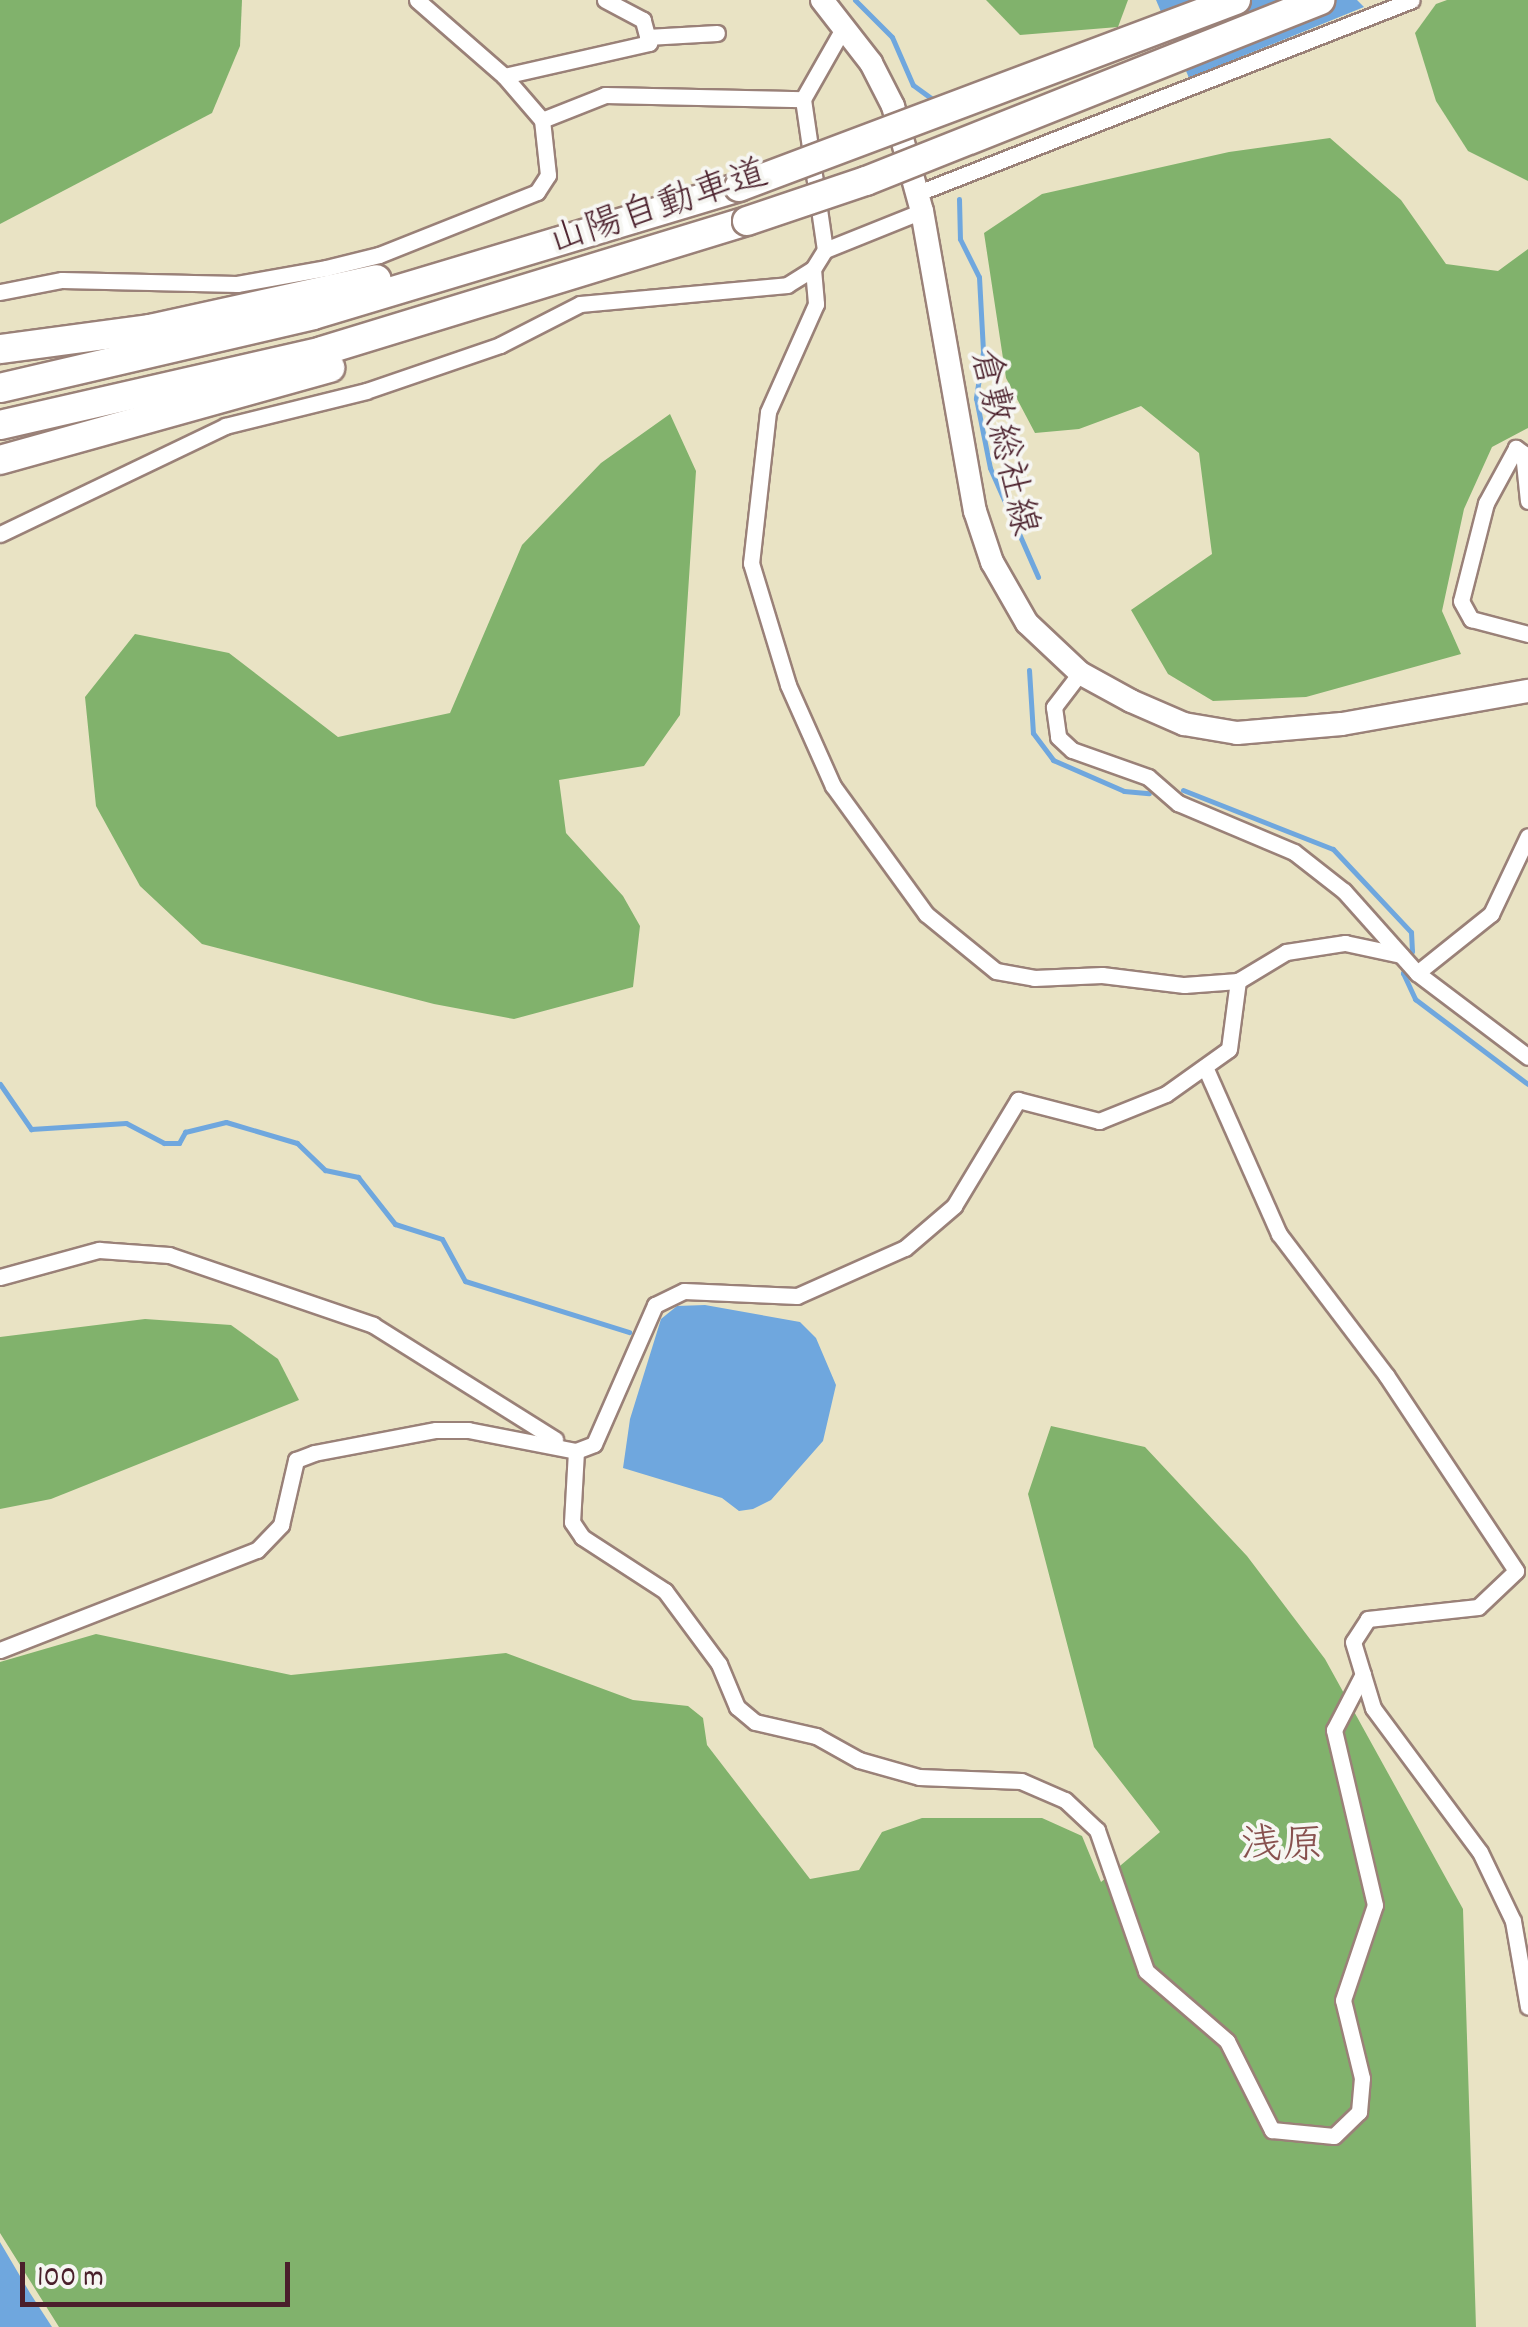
<!DOCTYPE html>
<meta charset="utf-8">
<style>
body{margin:0}
#map{position:relative;width:1528px;height:2327px;overflow:hidden;background:#e9e3c4;font-family:Dekko,"Klee One",sans-serif}
div>[style]{position:absolute}
.forest>*{inset:0;background:#81b26c}
.water>*{inset:0;background:#6fa7de}
.stream>*{height:5px;margin:-2.5px;padding:0 2.5px;transform-origin:2.5px;border-radius:2.5px;background:#6fa7de}
.roads{filter:drop-shadow(2px 0 #9a8178) drop-shadow(-2px 0 #9a8178) drop-shadow(0 2px #9a8178) drop-shadow(0 -2px #9a8178)}
.minor>*{height:15px;margin:-7.5px;padding:0 7.5px;transform-origin:7.5px;border-radius:7.5px;background:#fff}
.secondary>*{height:22px;margin:-11px;padding:0 11px;transform-origin:11px;border-radius:11px;background:#fff}
.motorway>*{height:28px;margin:-14px;padding:0 14px;transform-origin:14px;border-radius:14px;background:#fff}
.bridges{filter:drop-shadow(2px 0 #9a8178) drop-shadow(-2px 0 #9a8178) drop-shadow(0 2px #9a8178) drop-shadow(0 -2px #9a8178)}
.motorway-bridge>*{height:28px;margin:-14px;padding:0 14px;transform-origin:14px;border-radius:14px;background:#fff}
span{translate:-50% -50%;white-space:nowrap;text-align:center;line-height:1.15;-webkit-text-stroke:8px #f6f6f2;paint-order:stroke}
.street-label{font-size:38px;color:#4a1f2b}
.quarter-label{font-size:42px;color:#88514f}
.scale{position:absolute;left:20px;top:2262px;width:270px;height:45px;box-sizing:border-box;border:5px solid #4a1f2b;border-top:0;padding-left:12px;font-size:30px;line-height:35px;white-space:nowrap;color:#4a1f2b;-webkit-text-stroke:8px #f6f6f2;paint-order:stroke}
</style>
<div id="map">
<div class="forest">
<div style="clip-path:polygon(0 0,242px 0,240px 46px,212px 113px,0 224px)"></div>
<div style="clip-path:polygon(986px 0,1128px 0,1118px 27px,1020px 35px)"></div>
<div style="clip-path:polygon(1447px 0,1528px 0,1528px 181px,1468px 151px,1436px 101px,1415px 33px,1436px 4px)"></div>
<div style="clip-path:polygon(1330px 138px,1401px 200px,1446px 264px,1498px 271px,1528px 249px,1528px 428px,1492px 447px,1464px 509px,1442px 611px,1461px 654px,1306px 697px,1213px 701px,1168px 674px,1131px 610px,1212px 554px,1199px 453px,1141px 406px,1079px 429px,1035px 433px,1006px 378px,984px 233px,1042px 194px,1229px 152px)"></div>
<div style="clip-path:polygon(670px 414px,696px 471px,680px 715px,644px 766px,559px 780px,566px 833px,623px 896px,640px 926px,633px 987px,514px 1019px,434px 1004px,202px 944px,140px 886px,96px 806px,85px 697px,135px 634px,229px 653px,338px 737px,450px 713px,522px 545px,601px 463px)"></div>
<div style="clip-path:polygon(145px 1319px,231px 1325px,278px 1359px,299px 1400px,51px 1499px,0 1509px,0 1337px)"></div>
<div style="clip-path:polygon(1051px 1426px,1145px 1447px,1247px 1556px,1325px 1659px,1463px 1909px,1476px 2327px,59px 2327px,0 2233px,0 1662px,96px 1634px,291px 1675px,506px 1653px,633px 1700px,688px 1706px,703px 1718px,707px 1745px,810px 1879px,859px 1870px,882px 1832px,922px 1818px,1042px 1818px,1082px 1836px,1101px 1882px,1160px 1832px,1094px 1747px,1028px 1494px)"></div>
</div>
<div class="water">
<div style="clip-path:polygon(1156px 0,1357px 0,1364px 7px,1189px 78px)"></div>
<div style="clip-path:polygon(705px 1305px,800px 1322px,816px 1338px,836px 1385px,823px 1441px,771px 1500px,753px 1509px,739px 1511px,722px 1498px,623px 1468px,630px 1419px,661px 1319px,677px 1306px)"></div>
<div style="clip-path:polygon(0 2242px,30px 2293px,52px 2327px,0 2327px)"></div>
</div>
<div class="stream">
<div style="left:855px;top:0;width:52px;rotate:45deg"></div>
<div style="left:892px;top:37px;width:52px;rotate:66.4deg"></div>
<div style="left:913px;top:85px;width:27px;rotate:36deg"></div>
<div style="left:959px;top:199px;width:40px;rotate:88.6deg"></div>
<div style="left:960px;top:239px;width:42px;rotate:63.4deg"></div>
<div style="left:979px;top:277px;width:75px;rotate:86.9deg"></div>
<div style="left:983px;top:352px;width:47px;rotate:98.7deg"></div>
<div style="left:976px;top:398px;width:71px;rotate:78.7deg"></div>
<div style="left:990px;top:468px;width:119px;rotate:66.2deg"></div>
<div style="left:1029px;top:670px;width:63px;rotate:86.4deg"></div>
<div style="left:1033px;top:733px;width:34px;rotate:53deg"></div>
<div style="left:1053px;top:760px;width:77px;rotate:23.6deg"></div>
<div style="left:1124px;top:791px;width:25px;rotate:5deg"></div>
<div style="left:1183px;top:790px;width:161px;rotate:21.5deg"></div>
<div style="left:1333px;top:849px;width:114px;rotate:46.8deg"></div>
<div style="left:1411px;top:932px;width:19px;rotate:87deg"></div>
<div style="left:1412px;top:951px;width:24px;rotate:112deg"></div>
<div style="left:1403px;top:973px;width:29px;rotate:65deg"></div>
<div style="left:1415px;top:999px;width:141px;rotate:37deg"></div>
<div style="left:0;top:1084px;width:55px;rotate:55.4deg"></div>
<div style="left:31px;top:1129px;width:95px;rotate:-3.6deg"></div>
<div style="left:126px;top:1123px;width:43px;rotate:27.8deg"></div>
<div style="left:164px;top:1143px;width:15px"></div>
<div style="left:179px;top:1143px;width:13px;rotate:-61deg"></div>
<div style="left:185px;top:1132px;width:42px;rotate:-13.7deg"></div>
<div style="left:226px;top:1122px;width:74px;rotate:16.5deg"></div>
<div style="left:297px;top:1143px;width:39px;rotate:44deg"></div>
<div style="left:325px;top:1170px;width:34px;rotate:12deg"></div>
<div style="left:358px;top:1177px;width:60px;rotate:51.8deg"></div>
<div style="left:395px;top:1224px;width:49px;rotate:17.7deg"></div>
<div style="left:442px;top:1239px;width:48px;rotate:61.3deg"></div>
<div style="left:465px;top:1281px;width:172px;rotate:17.3deg"></div>
</div>
<div class="roads">
<div class="minor">
<div style="left:417px;top:0;width:116px;rotate:41.1deg"></div>
<div style="left:504px;top:76px;width:149px;rotate:-12.8deg"></div>
<div style="left:649px;top:43px;width:24px;rotate:-105deg"></div>
<div style="left:643px;top:20px;width:43px;rotate:-152.2deg"></div>
<div style="left:647px;top:37px;width:70px;rotate:-3.3deg"></div>
<div style="left:542px;top:120px;width:68px;rotate:-21.6deg"></div>
<div style="left:605px;top:95px;width:198px;rotate:1.2deg"></div>
<div style="left:918px;top:193px;width:530px;rotate:-21.34deg"></div>
<div style="left:825px;top:250px;width:153px;rotate:-98.3deg"></div>
<div style="left:803px;top:99px;width:85px;rotate:-60.4deg"></div>
<div style="left:813px;top:269px;width:35px;rotate:85deg"></div>
<div style="left:816px;top:304px;width:118px;rotate:114deg"></div>
<div style="left:768px;top:412px;width:152px;rotate:96.4deg"></div>
<div style="left:751px;top:563px;width:127px;rotate:73.1deg"></div>
<div style="left:788px;top:685px;width:111px;rotate:66deg"></div>
<div style="left:833px;top:786px;width:158px;rotate:54deg"></div>
<div style="left:926px;top:914px;width:90px;rotate:39.2deg"></div>
<div style="left:996px;top:971px;width:39px;rotate:10deg"></div>
<div style="left:1034px;top:978px;width:68px;rotate:-2.5deg"></div>
<div style="left:1102px;top:975px;width:83px;rotate:7deg"></div>
<div style="left:1184px;top:985px;width:54px;rotate:-4.2deg"></div>
<div style="left:1238px;top:981px;width:56px;rotate:-31.1deg"></div>
<div style="left:1286px;top:952px;width:60px;rotate:-8.7deg"></div>
<div style="left:1345px;top:943px;width:57px;rotate:12.1deg"></div>
<div style="left:0;top:292px;width:63px;rotate:-11deg"></div>
<div style="left:62px;top:280px;width:175px;rotate:1.3deg"></div>
<div style="left:237px;top:284px;width:90px;rotate:-10.2deg"></div>
<div style="left:326px;top:268px;width:55px;rotate:-13.8deg"></div>
<div style="left:379px;top:255px;width:170px;rotate:-21.7deg"></div>
<div style="left:537px;top:192px;width:20px;rotate:-57deg"></div>
<div style="left:548px;top:175px;width:55px;rotate:-96.2deg"></div>
<div style="left:542px;top:120px;width:58px;rotate:-130.8deg"></div>
<div style="left:1528px;top:501px;width:48px;rotate:-95.9deg"></div>
<div style="left:1523px;top:453px;width:9px;rotate:-144deg"></div>
<div style="left:1516px;top:448px;width:63px;rotate:118.6deg"></div>
<div style="left:1486px;top:503px;width:101px;rotate:104.3deg"></div>
<div style="left:1461px;top:601px;width:21px;rotate:61deg"></div>
<div style="left:1471px;top:619px;width:59px;rotate:14.7deg"></div>
<div style="left:0;top:534px;width:250px;rotate:-25.6deg"></div>
<div style="left:225px;top:426px;width:145px;rotate:-13.9deg"></div>
<div style="left:366px;top:391px;width:142px;rotate:-18.9deg"></div>
<div style="left:500px;top:345px;width:90px;rotate:-27.1deg"></div>
<div style="left:580px;top:304px;width:208px;rotate:-5.2deg"></div>
<div style="left:787px;top:285px;width:31px;rotate:-32deg"></div>
<div style="left:813px;top:269px;width:22px;rotate:-58deg"></div>
<div style="left:825px;top:250px;width:105px;rotate:-21.9deg"></div>
<div style="left:1080px;top:673px;width:43px;rotate:127.4deg"></div>
<div style="left:1054px;top:707px;width:30px;rotate:82deg"></div>
<div style="left:1058px;top:737px;width:19px;rotate:43deg"></div>
<div style="left:1072px;top:750px;width:81px;rotate:19.6deg"></div>
<div style="left:1148px;top:777px;width:40px;rotate:41deg"></div>
<div style="left:1178px;top:803px;width:126px;rotate:22.9deg"></div>
<div style="left:1294px;top:852px;width:63px;rotate:38deg"></div>
<div style="left:1344px;top:891px;width:110px;rotate:48.3deg"></div>
<div style="left:1417px;top:973px;width:139px;rotate:37.1deg"></div>
<div style="left:1417px;top:973px;width:95px;rotate:-38.6deg"></div>
<div style="left:1491px;top:914px;width:86px;rotate:-64.6deg"></div>
<div style="left:1205px;top:1067px;width:183px;rotate:66.1deg"></div>
<div style="left:1279px;top:1234px;width:177px;rotate:52.8deg"></div>
<div style="left:1386px;top:1375px;width:235px;rotate:56.4deg"></div>
<div style="left:1516px;top:1571px;width:52px;rotate:136.5deg"></div>
<div style="left:1478px;top:1607px;width:111px;rotate:173.8deg"></div>
<div style="left:1368px;top:1619px;width:27px;rotate:123deg"></div>
<div style="left:1353px;top:1642px;width:69px;rotate:73.1deg"></div>
<div style="left:1373px;top:1708px;width:179px;rotate:53.4deg"></div>
<div style="left:1480px;top:1852px;width:76px;rotate:64.4deg"></div>
<div style="left:1513px;top:1921px;width:87px;rotate:80.1deg"></div>
<div style="left:0;top:1277px;width:103px;rotate:-15.3deg"></div>
<div style="left:99px;top:1250px;width:70px;rotate:4.1deg"></div>
<div style="left:169px;top:1255px;width:216px;rotate:18.9deg"></div>
<div style="left:373px;top:1325px;width:215px;rotate:32.1deg"></div>
<div style="left:576px;top:1451px;width:71px;rotate:93.2deg"></div>
<div style="left:572px;top:1522px;width:18px;rotate:56deg"></div>
<div style="left:582px;top:1537px;width:99px;rotate:33deg"></div>
<div style="left:665px;top:1591px;width:91px;rotate:53.5deg"></div>
<div style="left:719px;top:1664px;width:47px;rotate:67.3deg"></div>
<div style="left:737px;top:1707px;width:23px;rotate:40deg"></div>
<div style="left:755px;top:1722px;width:63px;rotate:12.9deg"></div>
<div style="left:816px;top:1736px;width:49px;rotate:29.2deg"></div>
<div style="left:859px;top:1760px;width:62px;rotate:15.8deg"></div>
<div style="left:919px;top:1777px;width:102px;rotate:2.2deg"></div>
<div style="left:1021px;top:1781px;width:48px;rotate:23.4deg"></div>
<div style="left:1065px;top:1800px;width:44px;rotate:43.2deg"></div>
<div style="left:1097px;top:1830px;width:149px;rotate:70.8deg"></div>
<div style="left:1146px;top:1971px;width:107px;rotate:40.8deg"></div>
<div style="left:1227px;top:2041px;width:100px;rotate:63.2deg"></div>
<div style="left:1272px;top:2130px;width:62px;rotate:5.5deg"></div>
<div style="left:1334px;top:2136px;width:35px;rotate:-44deg"></div>
<div style="left:1359px;top:2112px;width:34px;rotate:-85deg"></div>
<div style="left:1362px;top:2078px;width:80px;rotate:-103.7deg"></div>
<div style="left:1343px;top:2000px;width:100px;rotate:-71.4deg"></div>
<div style="left:1375px;top:1905px;width:180px;rotate:-103.2deg"></div>
<div style="left:1334px;top:1730px;width:63px;rotate:-62.6deg"></div>
<div style="left:0;top:1650px;width:276px;rotate:-21.3deg"></div>
<div style="left:257px;top:1550px;width:35px;rotate:-46deg"></div>
<div style="left:281px;top:1525px;width:67px;rotate:-77deg"></div>
<div style="left:296px;top:1460px;width:19px;rotate:-21deg"></div>
<div style="left:314px;top:1453px;width:124px;rotate:-10.7deg"></div>
<div style="left:436px;top:1430px;width:32px"></div>
<div style="left:468px;top:1430px;width:110px;rotate:11deg"></div>
<div style="left:576px;top:1451px;width:19px;rotate:-21deg"></div>
<div style="left:594px;top:1444px;width:152px;rotate:-66.3deg"></div>
<div style="left:655px;top:1305px;width:32px;rotate:-26deg"></div>
<div style="left:684px;top:1291px;width:113px;rotate:2.5deg"></div>
<div style="left:797px;top:1296px;width:118px;rotate:-24deg"></div>
<div style="left:905px;top:1248px;width:65px;rotate:-40.6deg"></div>
<div style="left:954px;top:1206px;width:124px;rotate:-58.9deg"></div>
<div style="left:1018px;top:1100px;width:84px;rotate:14.5deg"></div>
<div style="left:1099px;top:1121px;width:72px;rotate:-21.9deg"></div>
<div style="left:1166px;top:1094px;width:77px;rotate:-35.5deg"></div>
<div style="left:1229px;top:1049px;width:69px;rotate:-82.5deg"></div>
</div>
<div class="secondary">
<div style="left:822px;top:0;width:80px;rotate:52.1deg"></div>
<div style="left:871px;top:63px;width:48px;rotate:62.9deg"></div>
<div style="left:893px;top:106px;width:109px;rotate:74.6deg"></div>
<div style="left:922px;top:211px;width:305px;rotate:80deg"></div>
<div style="left:975px;top:511px;width:54px;rotate:71.6deg"></div>
<div style="left:992px;top:562px;width:70px;rotate:60.2deg"></div>
<div style="left:1027px;top:623px;width:73px;rotate:43.3deg"></div>
<div style="left:1080px;top:673px;width:58px;rotate:28.8deg"></div>
<div style="left:1131px;top:701px;width:58px;rotate:23.5deg"></div>
<div style="left:1184px;top:724px;width:54px;rotate:9.6deg"></div>
<div style="left:1237px;top:733px;width:105px;rotate:-4.9deg"></div>
<div style="left:1342px;top:724px;width:189px;rotate:-10.1deg"></div>
</div>
<div class="motorway">
<div style="left:0;top:349px;width:151px;rotate:-7.6deg"></div>
<div style="left:150px;top:329px;width:232px;rotate:-12.4deg"></div>
<div style="left:0;top:388px;width:321px;rotate:-13.1deg"></div>
<div style="left:313px;top:315px;width:445px;rotate:-16.7deg"></div>
<div style="left:0;top:425px;width:330px;rotate:-12.9deg"></div>
<div style="left:322px;top:351px;width:444px;rotate:-17deg"></div>
<div style="left:0;top:460px;width:343px;rotate:-15.6deg"></div>
</div>
</div>
<div class="bridges">
<div class="motorway-bridge">
<div style="left:739px;top:187px;width:531px;rotate:-20.62deg"></div>
<div style="left:747px;top:221px;width:126px;rotate:-18.6deg"></div>
<div style="left:866px;top:181px;width:489px;rotate:-21.7deg"></div>
</div>
</div>
<div class="street-label">
<span style="left:659px;top:210px;rotate:-18deg">山陽自動車道</span>
<span style="left:1001px;top:443px;rotate:77deg">倉敷総社線</span>
</div>
<div class="quarter-label">
<span style="left:1282px;top:1849px">浅原</span>
</div>
<div class="scale">100 m</div>
</div>
